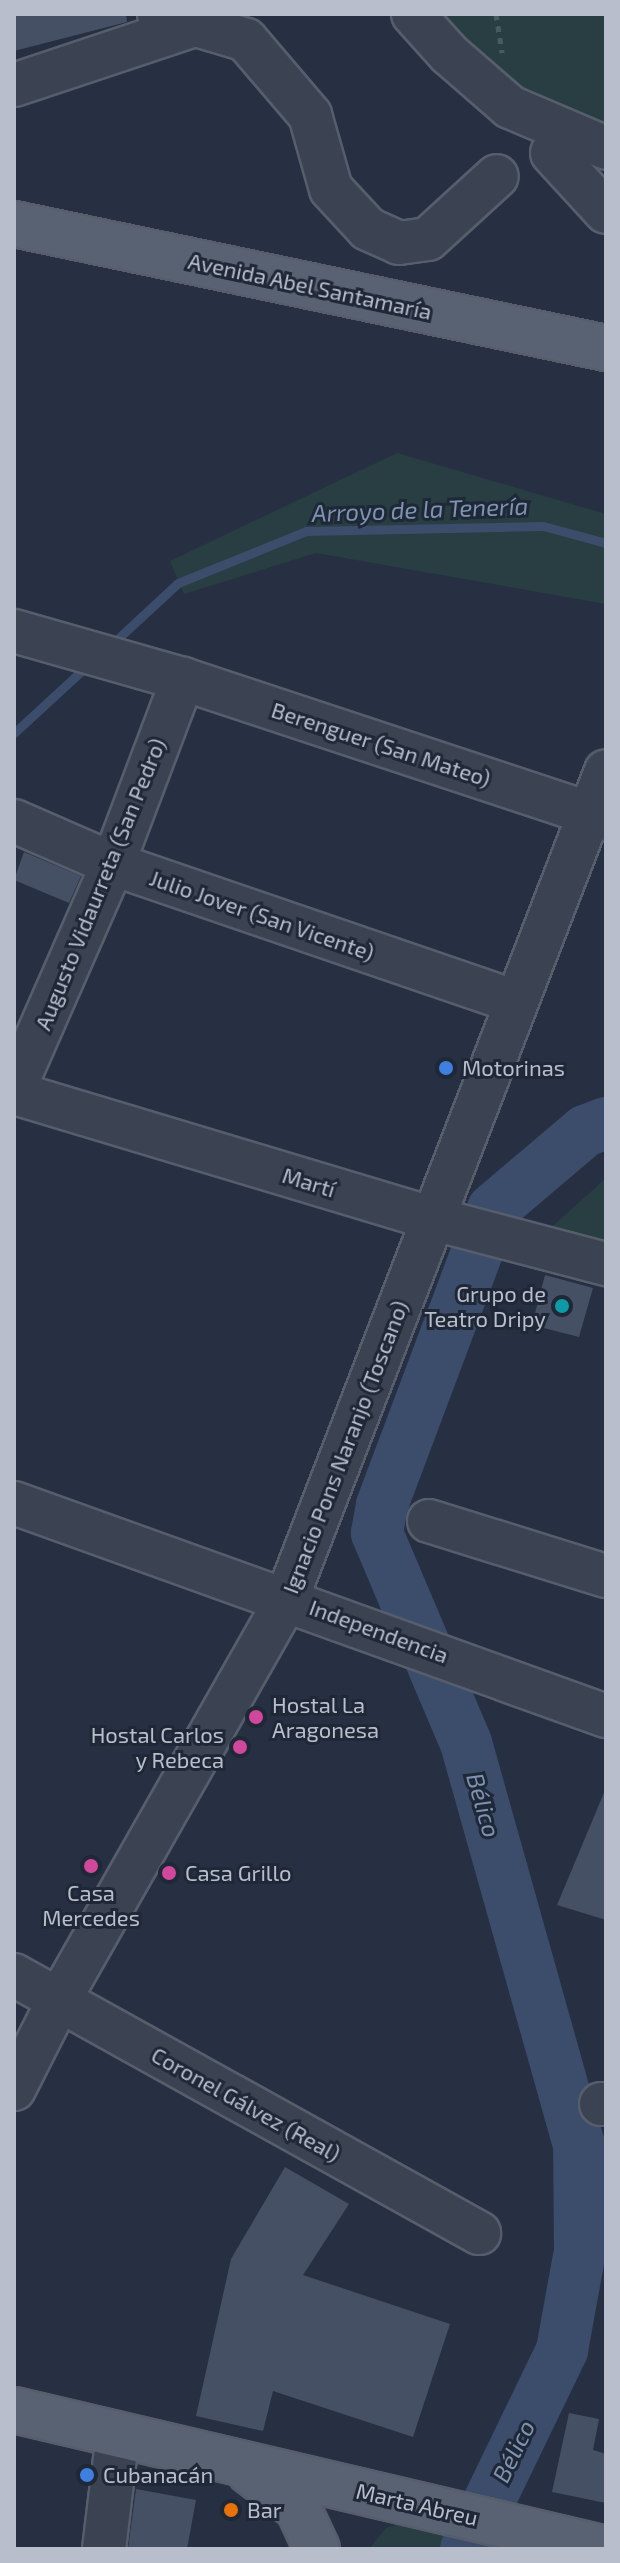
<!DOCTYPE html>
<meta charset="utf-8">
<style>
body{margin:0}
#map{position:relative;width:620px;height:2563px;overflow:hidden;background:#263042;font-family:"Exo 2",sans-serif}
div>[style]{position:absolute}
.green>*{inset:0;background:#283e43}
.stream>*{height:9px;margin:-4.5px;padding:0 4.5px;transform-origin:4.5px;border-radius:4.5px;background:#3c4c6b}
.river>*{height:52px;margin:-26px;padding:0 26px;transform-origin:26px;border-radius:26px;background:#3c4c6b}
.building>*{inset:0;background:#455064}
.path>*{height:5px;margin-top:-2.5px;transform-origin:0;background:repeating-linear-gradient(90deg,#475b60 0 6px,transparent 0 12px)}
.roads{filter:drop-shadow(2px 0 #565e6c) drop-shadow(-2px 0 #565e6c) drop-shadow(0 2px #565e6c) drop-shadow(0 -2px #565e6c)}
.minor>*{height:42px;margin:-21px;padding:0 21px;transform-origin:21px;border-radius:21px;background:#3b4352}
.major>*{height:44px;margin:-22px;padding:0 22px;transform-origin:22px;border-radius:22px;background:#596272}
.dots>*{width:22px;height:22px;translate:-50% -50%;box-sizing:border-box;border:4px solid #1f2837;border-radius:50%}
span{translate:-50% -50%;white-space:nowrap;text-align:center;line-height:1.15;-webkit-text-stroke:6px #1f2837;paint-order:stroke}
.street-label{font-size:22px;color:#b8becc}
.poi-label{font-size:22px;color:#b8becc}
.left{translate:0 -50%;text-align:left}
.right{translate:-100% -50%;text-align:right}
.water-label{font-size:24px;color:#7f92b2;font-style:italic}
.frame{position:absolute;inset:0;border:16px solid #b8becc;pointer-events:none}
</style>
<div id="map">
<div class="green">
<div style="clip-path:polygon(435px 14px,606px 14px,606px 127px,512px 91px)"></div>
<div style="clip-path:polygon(397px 453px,606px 514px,606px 604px,316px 553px,184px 594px,170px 561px)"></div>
<div style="clip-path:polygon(606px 1178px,606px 1248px,546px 1232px)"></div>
<div style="clip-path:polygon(411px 2520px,504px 2542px,502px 2549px,369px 2549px,386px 2528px)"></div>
</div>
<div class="stream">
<div style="left:111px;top:645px;width:91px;rotate:-42.8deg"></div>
<div style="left:178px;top:583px;width:138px;rotate:-22.1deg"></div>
<div style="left:306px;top:531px;width:237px;rotate:-1.2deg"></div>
<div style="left:543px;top:526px;width:65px;rotate:15.1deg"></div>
<div style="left:14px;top:733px;width:100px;rotate:-42.6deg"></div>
</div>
<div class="river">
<div style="left:466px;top:2549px;width:221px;rotate:-64.2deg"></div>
<div style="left:562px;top:2350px;width:101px;rotate:-79.7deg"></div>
<div style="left:580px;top:2251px;width:106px;rotate:-90.5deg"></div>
<div style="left:579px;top:2145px;width:418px;rotate:-105.7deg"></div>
<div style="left:466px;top:1743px;width:228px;rotate:-113deg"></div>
<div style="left:377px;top:1533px;width:28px;rotate:-80deg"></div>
<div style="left:382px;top:1505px;width:316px;rotate:-69.4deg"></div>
<div style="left:493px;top:1209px;width:121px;rotate:-40.3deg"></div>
<div style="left:585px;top:1131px;width:22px;rotate:-21deg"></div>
</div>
<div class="building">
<div style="clip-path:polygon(14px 14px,126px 14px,127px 22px,14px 51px)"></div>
<div style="clip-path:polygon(24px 852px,81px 876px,69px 903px,14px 880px)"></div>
<div style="clip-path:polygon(545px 1275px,593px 1288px,579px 1337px,532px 1325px)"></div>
<div style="clip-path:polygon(606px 1788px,606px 1920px,557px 1905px)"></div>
<div style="clip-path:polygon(285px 2167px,349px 2204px,303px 2275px,450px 2324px,413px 2437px,273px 2391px,263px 2431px,196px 2416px,231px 2259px)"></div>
<div style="clip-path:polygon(569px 2413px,599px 2419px,593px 2450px,606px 2454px,606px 2503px,552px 2492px)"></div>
<div style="clip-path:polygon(136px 2489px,196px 2500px,187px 2549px,128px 2549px)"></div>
</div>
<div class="path">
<div style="left:496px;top:14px;width:39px;rotate:81deg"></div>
</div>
<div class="roads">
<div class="minor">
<div style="left:159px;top:14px;width:91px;rotate:16.6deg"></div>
<div style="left:246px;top:40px;width:99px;rotate:49.5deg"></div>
<div style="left:310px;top:115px;width:77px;rotate:74.2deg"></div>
<div style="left:331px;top:189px;width:54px;rotate:47.2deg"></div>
<div style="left:368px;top:229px;width:34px;rotate:24deg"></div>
<div style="left:399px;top:243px;width:29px;rotate:-8deg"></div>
<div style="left:428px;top:239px;width:93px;rotate:-42.4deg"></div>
<div style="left:413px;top:14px;width:54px;rotate:48deg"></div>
<div style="left:449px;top:54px;width:81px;rotate:41deg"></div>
<div style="left:510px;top:107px;width:104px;rotate:23.1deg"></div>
<div style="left:14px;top:85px;width:190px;rotate:-18.4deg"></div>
<div style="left:194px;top:25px;width:6px;rotate:-72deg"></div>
<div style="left:552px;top:153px;width:80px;rotate:47.5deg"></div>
<div style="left:14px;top:631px;width:176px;rotate:15.9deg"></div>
<div style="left:183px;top:679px;width:446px;rotate:18.3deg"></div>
<div style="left:14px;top:821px;width:108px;rotate:23.5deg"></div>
<div style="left:113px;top:864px;width:424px;rotate:18.9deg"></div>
<div style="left:14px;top:1089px;width:246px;rotate:-66.3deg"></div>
<div style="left:113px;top:864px;width:198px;rotate:-69.3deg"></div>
<div style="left:14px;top:1093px;width:438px;rotate:16.7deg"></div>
<div style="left:434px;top:1219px;width:178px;rotate:14.7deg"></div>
<div style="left:14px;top:1503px;width:629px;rotate:19.79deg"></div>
<div style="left:429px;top:1521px;width:185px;rotate:17.3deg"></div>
<div style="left:14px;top:1975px;width:532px;rotate:29.02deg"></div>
<div style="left:14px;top:2089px;width:100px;rotate:-63.2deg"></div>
<div style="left:59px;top:2000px;width:462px;rotate:-60.4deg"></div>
<div style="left:287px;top:1598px;width:886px;rotate:-68.91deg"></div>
<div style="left:601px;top:2104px;width:5px"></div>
<div style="left:104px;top:2549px;width:116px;rotate:-83.1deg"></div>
</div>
<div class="major">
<div style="left:14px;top:224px;width:605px;rotate:11.83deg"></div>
<div style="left:14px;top:2410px;width:608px;rotate:13.21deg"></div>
<div style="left:250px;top:2472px;width:60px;rotate:36.9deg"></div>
<div style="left:298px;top:2508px;width:45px;rotate:65.1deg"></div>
</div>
</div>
<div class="dots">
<div style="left:446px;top:1068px;background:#3f7fe0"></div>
<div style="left:562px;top:1306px;background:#0f9aa8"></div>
<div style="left:256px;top:1717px;background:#d1479c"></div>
<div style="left:240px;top:1747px;background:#d1479c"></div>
<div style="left:91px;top:1866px;background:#d1479c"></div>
<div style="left:169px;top:1873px;background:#d1479c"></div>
<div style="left:87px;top:2475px;background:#3f7fe0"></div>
<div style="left:231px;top:2510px;background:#e8710a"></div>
</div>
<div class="street-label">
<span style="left:310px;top:286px;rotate:12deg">Avenida Abel Santamaría</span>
<span style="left:381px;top:744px;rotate:18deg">Berenguer (San Mateo)</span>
<span style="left:100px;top:884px;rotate:-68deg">Augusto Vidaurreta (San Pedro)</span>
<span style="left:262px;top:915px;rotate:19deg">Julio Jover (San Vicente)</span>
<span style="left:309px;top:1182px;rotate:17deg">Martí</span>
<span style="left:345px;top:1447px;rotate:-69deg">Ignacio Pons Naranjo (Toscano)</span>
<span style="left:379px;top:1631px;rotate:20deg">Independencia</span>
<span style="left:246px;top:2104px;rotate:29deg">Coronel Gálvez (Real)</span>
<span style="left:417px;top:2504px;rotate:13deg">Marta Abreu</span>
</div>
<div class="poi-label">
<span class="left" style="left:462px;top:1068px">Motorinas</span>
<span class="right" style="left:546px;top:1306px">Grupo de<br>Teatro Dripy</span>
<span class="left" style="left:272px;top:1717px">Hostal La<br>Aragonesa</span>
<span class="right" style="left:224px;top:1747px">Hostal Carlos<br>y Rebeca</span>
<span class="left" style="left:185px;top:1873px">Casa Grillo</span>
<span style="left:91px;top:1905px">Casa<br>Mercedes</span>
<span class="left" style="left:103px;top:2475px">Cubanacán</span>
<span class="left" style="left:247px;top:2510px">Bar</span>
</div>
<div class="water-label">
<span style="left:420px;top:509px;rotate:-2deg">Arroyo de la Tenería</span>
<span style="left:484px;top:1805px;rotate:74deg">Bélico</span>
<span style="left:513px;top:2451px;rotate:-64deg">Bélico</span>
</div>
<div class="frame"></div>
</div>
